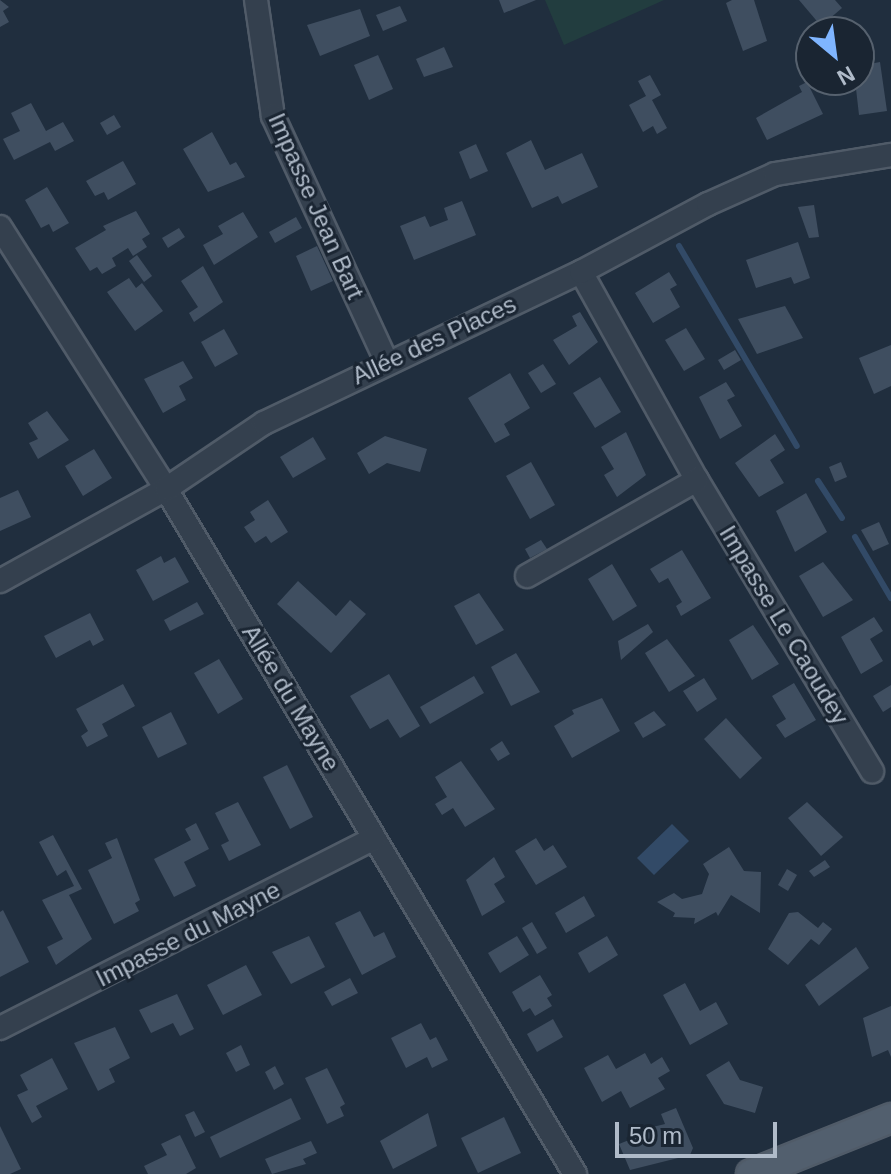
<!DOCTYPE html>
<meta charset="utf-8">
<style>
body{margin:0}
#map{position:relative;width:891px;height:1174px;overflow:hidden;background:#202e3e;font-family:Arial,sans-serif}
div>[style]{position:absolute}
.green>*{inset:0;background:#223d3f}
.water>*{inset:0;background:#324a67}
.stream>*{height:6px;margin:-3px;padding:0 3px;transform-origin:3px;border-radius:3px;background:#324a67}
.building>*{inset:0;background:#3f4e60}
.roads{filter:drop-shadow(2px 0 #505b68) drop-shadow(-2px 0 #505b68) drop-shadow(0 2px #505b68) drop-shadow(0 -2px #505b68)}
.minor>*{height:22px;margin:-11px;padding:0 11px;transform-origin:11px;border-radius:11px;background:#34404e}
.major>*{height:28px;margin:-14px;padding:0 14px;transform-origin:14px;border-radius:14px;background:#525f6e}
span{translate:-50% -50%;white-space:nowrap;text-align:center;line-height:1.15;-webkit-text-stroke:6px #1a2532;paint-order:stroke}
.street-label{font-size:24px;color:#b0bbc9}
.north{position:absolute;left:795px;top:16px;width:80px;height:80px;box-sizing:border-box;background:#1a2532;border:2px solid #56616e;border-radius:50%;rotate:151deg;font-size:22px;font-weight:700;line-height:32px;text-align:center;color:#b0bbc9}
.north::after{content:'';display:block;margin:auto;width:28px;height:36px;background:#7fb5ff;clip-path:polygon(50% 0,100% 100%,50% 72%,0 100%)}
.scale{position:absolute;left:615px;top:1122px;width:162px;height:36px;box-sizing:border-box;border:4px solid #b0bbc9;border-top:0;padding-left:10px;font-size:24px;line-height:28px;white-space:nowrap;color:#b0bbc9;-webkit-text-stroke:6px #1a2532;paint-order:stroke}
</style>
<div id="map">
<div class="green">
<div style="clip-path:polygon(545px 0,664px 0,564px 45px)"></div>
</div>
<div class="water">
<div style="clip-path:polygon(672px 824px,689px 841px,654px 875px,637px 858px)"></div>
</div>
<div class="stream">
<div style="left:679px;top:246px;width:232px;rotate:59.5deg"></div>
<div style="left:818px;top:481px;width:44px;rotate:57deg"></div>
<div style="left:855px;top:537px;width:71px;rotate:59.5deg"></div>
</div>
<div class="building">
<div style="clip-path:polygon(0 0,9px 7px,3px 11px,9px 22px,0 27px)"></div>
<div style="clip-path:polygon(499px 0,536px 0,504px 13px)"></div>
<div style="clip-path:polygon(732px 0,754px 0,767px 41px,743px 51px,726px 3px)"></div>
<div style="clip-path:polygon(799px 0,835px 0,842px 8px,821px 26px)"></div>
<div style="clip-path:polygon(400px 6px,407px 21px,383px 31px,376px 15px)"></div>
<div style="clip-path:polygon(360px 9px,370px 36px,320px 56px,307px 25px)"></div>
<div style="clip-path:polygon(444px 47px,453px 67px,424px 77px,416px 59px)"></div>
<div style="clip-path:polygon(378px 55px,393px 89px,369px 100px,354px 65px)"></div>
<div style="clip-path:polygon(880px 62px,887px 111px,859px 115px,855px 80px,859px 80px,859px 66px)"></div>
<div style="clip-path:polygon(650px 75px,661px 95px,652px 100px,667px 128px,657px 134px,653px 126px,643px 132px,629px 105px,646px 96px,638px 81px)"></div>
<div style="clip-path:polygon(807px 82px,823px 114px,767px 140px,756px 118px,802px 92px,799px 86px)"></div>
<div style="clip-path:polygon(31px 103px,46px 131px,63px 122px,74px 141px,55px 151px,50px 142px,14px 160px,3px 139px,20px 131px,11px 113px)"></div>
<div style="clip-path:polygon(114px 115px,121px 127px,107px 135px,100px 123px)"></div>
<div style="clip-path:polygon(212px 132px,230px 165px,236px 162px,245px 177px,208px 192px,183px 149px)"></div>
<div style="clip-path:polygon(531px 140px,545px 170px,582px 153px,598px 187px,562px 204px,558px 196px,532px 208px,506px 153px)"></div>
<div style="clip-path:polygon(476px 144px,488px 171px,470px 179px,459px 152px)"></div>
<div style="clip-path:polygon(123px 161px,136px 184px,108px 200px,104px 192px,95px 196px,86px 181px)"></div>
<div style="clip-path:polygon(47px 187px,69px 223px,53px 232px,49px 224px,41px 228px,25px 200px)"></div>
<div style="clip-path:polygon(462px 201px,476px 235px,414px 260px,400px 226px,425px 216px,430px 227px,448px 220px,444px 208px)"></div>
<div style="clip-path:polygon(814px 205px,819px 237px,809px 238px,798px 207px)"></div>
<div style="clip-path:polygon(136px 211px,150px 234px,142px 239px,147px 247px,133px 256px,128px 248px,112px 258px,116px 266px,102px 274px,97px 267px,90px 271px,75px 248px,106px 230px,103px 226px)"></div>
<div style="clip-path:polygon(243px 212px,258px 237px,214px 265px,203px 245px,223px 234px,218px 226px)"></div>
<div style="clip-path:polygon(296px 217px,302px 228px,275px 243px,269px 232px)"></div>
<div style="clip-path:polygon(179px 228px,185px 237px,168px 248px,162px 238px)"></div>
<div style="clip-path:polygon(798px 242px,810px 278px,794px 284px,791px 277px,756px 288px,746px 260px)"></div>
<div style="clip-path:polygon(317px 246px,333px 281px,311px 291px,296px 256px)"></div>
<div style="clip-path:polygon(137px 255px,152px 276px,144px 282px,129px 261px)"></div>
<div style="clip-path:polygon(203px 266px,223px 302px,194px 322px,189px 313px,198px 307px,181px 281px)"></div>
<div style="clip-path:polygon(669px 272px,677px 285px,670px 289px,680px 307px,653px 323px,635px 293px)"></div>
<div style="clip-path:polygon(129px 278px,136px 288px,142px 283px,163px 311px,135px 331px,107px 292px)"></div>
<div style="clip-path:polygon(785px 306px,803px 338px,757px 354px,738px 319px)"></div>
<div style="clip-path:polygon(580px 312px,598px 342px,569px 365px,553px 340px,577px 326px,572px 316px)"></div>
<div style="clip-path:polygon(686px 328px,705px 359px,684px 371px,665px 340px)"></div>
<div style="clip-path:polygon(224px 329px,238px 354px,215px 367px,201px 342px)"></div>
<div style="clip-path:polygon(891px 345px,891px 386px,874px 394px,859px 358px)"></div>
<div style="clip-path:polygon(735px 350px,741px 360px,724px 370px,718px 360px)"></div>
<div style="clip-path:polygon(183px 361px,193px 378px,179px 386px,186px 400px,163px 413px,144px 379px)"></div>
<div style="clip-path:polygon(543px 364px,556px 384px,541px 393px,528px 373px)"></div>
<div style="clip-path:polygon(510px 373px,530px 408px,504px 424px,510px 435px,495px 443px,468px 398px)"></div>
<div style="clip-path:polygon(600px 377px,621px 412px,595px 428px,573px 393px)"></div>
<div style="clip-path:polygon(726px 382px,735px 396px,727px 400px,742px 426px,720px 439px,699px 397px)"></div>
<div style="clip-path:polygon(47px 411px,69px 440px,38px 459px,29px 443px,38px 439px,28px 423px)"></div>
<div style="clip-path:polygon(626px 432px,646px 475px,617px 497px,604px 475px,614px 469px,601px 447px)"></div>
<div style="clip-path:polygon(775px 434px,785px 450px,770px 460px,784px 483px,759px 497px,735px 463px)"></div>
<div style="clip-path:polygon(385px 436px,427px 449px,420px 472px,387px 463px,369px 474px,357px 453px)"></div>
<div style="clip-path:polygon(313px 437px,326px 459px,293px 478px,280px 457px)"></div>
<div style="clip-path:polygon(94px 449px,112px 478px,83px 496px,65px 466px)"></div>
<div style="clip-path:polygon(531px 462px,555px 505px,530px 519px,506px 476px)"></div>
<div style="clip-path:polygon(841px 462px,847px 477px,835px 482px,829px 467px)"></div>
<div style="clip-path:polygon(18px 490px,31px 517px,0 531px,0 498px)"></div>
<div style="clip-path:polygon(806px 493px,827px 532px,795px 552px,776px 511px)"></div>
<div style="clip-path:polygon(268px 500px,288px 532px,271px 543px,266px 536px,255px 543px,244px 527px,255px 520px,250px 512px)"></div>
<div style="clip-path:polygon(879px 522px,889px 544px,873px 551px,861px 530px)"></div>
<div style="clip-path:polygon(541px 540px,547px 549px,530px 558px,525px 549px)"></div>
<div style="clip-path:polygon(682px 550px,711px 598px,681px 616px,676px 606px,682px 602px,668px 578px,659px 583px,650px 569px)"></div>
<div style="clip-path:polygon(161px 556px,164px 563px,175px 557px,189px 582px,153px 601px,136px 570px)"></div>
<div style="clip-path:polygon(823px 562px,853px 600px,823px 617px,799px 576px)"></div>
<div style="clip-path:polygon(612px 564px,637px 606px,613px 621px,588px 579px)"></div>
<div style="clip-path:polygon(298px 581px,336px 616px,350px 600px,366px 614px,331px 653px,277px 604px)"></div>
<div style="clip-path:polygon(479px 593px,504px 630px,476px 645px,454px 606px)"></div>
<div style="clip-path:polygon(197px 602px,204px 614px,170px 631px,164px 620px)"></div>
<div style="clip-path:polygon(90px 613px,104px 640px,93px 646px,90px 640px,56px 658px,44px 636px)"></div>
<div style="clip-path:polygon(874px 617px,883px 631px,870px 639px,883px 661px,861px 674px,841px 637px)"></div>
<div style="clip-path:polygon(648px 624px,653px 632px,621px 660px,618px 641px)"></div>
<div style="clip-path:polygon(753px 625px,779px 664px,752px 680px,729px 640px)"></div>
<div style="clip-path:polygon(667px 639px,695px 676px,669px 692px,645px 653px)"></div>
<div style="clip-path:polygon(516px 653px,540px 692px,511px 706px,491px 667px)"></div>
<div style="clip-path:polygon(219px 659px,243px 699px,218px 714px,194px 673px)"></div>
<div style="clip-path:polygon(389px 674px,420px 726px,400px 738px,388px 719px,370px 729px,350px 696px)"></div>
<div style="clip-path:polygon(474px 676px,484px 693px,430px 724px,420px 707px)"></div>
<div style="clip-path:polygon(704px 678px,717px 699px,697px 712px,683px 691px)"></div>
<div style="clip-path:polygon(794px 683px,816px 720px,785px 738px,776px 725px,786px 719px,772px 696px)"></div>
<div style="clip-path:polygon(123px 684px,135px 706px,102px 724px,108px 736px,87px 747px,81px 736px,88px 731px,76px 709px)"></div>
<div style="clip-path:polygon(891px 685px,891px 707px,883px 712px,873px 696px)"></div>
<div style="clip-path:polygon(602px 698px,620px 731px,572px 758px,554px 726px,574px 714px,572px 710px)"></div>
<div style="clip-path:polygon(654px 711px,666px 725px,643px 738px,634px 723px)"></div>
<div style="clip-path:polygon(171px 712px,187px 744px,158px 758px,142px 727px)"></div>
<div style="clip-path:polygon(726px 718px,762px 758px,740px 779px,704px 739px)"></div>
<div style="clip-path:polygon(502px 741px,510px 754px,498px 761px,490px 749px)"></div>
<div style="clip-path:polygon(461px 761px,495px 809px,465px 827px,453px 808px,442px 815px,435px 804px,447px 797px,435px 777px)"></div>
<div style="clip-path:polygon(287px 765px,313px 817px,290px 829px,263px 777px)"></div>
<div style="clip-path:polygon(238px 802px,261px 845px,229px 861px,221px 845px,229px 841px,215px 813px)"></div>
<div style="clip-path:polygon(807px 802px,843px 837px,821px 856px,788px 818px)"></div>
<div style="clip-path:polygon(196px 823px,209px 849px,184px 862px,196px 886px,174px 897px,154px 859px,191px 840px,185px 829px)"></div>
<div style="clip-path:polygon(53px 835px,82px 889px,69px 895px,92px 939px,56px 965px,47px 947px,63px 939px,42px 900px,74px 886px,66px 870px,57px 876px,39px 842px)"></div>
<div style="clip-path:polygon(117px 838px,140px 900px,135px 903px,139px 911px,114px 924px,88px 870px,112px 858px,105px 843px)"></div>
<div style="clip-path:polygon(536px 838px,544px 851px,553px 845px,567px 867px,536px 885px,515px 851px)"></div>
<div style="clip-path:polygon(729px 847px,744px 871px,761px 872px,760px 913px,731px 895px,718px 916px,716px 912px,694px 924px,695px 918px,673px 917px,675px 913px,657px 902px,674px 893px,682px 899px,702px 894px,709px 874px,703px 864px)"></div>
<div style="clip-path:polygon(494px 857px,505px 877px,494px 884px,505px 902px,482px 916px,466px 880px)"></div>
<div style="clip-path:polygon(825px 860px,830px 867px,814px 877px,809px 871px)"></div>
<div style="clip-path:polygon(787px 869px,797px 875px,788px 891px,778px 885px)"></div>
<div style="clip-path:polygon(584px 896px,595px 916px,566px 933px,555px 913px)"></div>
<div style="clip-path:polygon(3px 910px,29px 962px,0 977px,0 912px)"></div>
<div style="clip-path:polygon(360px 911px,374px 937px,384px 932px,396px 957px,362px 975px,335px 923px)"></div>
<div style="clip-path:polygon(798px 912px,818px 928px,823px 922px,832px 929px,819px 945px,811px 939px,788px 965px,768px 949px,789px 913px)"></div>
<div style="clip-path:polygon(532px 922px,547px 948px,537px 954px,522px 928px)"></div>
<div style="clip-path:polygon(309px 936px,325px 967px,291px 984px,272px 952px)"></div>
<div style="clip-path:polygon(517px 936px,529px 955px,500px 973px,488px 953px)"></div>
<div style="clip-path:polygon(607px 936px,618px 955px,589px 973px,578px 953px)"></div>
<div style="clip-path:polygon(856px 947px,869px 968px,819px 1006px,805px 985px)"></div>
<div style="clip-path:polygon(246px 965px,262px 995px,223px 1015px,207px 985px)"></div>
<div style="clip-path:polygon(540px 975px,552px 995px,547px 998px,552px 1006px,535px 1016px,530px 1008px,523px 1012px,512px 992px)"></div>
<div style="clip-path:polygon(350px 978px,358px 993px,332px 1006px,324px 992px)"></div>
<div style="clip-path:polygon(685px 983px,700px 1011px,716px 1002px,728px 1024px,690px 1045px,663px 995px)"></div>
<div style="clip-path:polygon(177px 994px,194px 1029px,180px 1036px,173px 1023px,151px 1033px,139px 1010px)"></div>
<div style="clip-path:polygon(891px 1006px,891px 1057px,888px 1050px,872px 1057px,863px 1018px)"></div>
<div style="clip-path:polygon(553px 1019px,563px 1037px,537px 1052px,527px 1034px)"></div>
<div style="clip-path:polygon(421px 1023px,430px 1040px,436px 1037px,448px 1060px,432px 1068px,427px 1057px,406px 1068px,391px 1038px)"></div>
<div style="clip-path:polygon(115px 1027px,130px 1058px,109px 1069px,115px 1082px,98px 1091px,74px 1043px)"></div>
<div style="clip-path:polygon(241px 1045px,250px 1065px,236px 1072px,226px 1053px)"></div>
<div style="clip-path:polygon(645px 1053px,651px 1064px,662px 1057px,670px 1071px,658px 1078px,665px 1089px,630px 1108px,621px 1091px,602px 1102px,584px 1068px,608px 1055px,616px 1069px)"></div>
<div style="clip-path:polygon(52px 1058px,68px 1089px,36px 1106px,42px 1117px,32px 1123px,17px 1095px,28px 1090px,20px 1075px)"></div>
<div style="clip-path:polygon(729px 1061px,740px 1080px,763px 1087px,755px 1113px,724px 1104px,706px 1075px)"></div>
<div style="clip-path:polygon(275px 1066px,284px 1084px,274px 1090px,265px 1072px)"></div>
<div style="clip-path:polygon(327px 1068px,345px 1104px,340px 1107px,344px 1116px,327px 1124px,305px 1078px)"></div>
<div style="clip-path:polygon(291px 1098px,301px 1119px,220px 1158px,210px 1137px)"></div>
<div style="clip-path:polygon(676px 1108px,693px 1148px,690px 1155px,630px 1170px,619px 1144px,634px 1138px,632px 1132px,665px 1124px,661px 1114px)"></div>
<div style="clip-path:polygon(194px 1111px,205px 1132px,195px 1137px,185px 1115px)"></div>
<div style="clip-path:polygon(428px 1113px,437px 1146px,393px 1169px,380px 1141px)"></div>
<div style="clip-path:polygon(504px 1117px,521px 1153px,478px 1173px,461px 1138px)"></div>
<div style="clip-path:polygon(0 1126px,21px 1169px,10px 1174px,0 1174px)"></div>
<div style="clip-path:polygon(180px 1135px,196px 1168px,186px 1174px,148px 1174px,144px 1166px,167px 1155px,161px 1144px)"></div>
<div style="clip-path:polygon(311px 1141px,317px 1153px,303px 1159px,306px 1164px,272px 1174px,265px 1159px)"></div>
</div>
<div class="roads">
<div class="minor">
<div style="left:256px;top:0;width:117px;rotate:81.7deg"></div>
<div style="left:273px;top:116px;width:270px;rotate:65.2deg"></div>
<div style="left:0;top:227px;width:310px;rotate:57.6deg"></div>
<div style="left:166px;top:489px;width:798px;rotate:59.16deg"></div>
<div style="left:581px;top:272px;width:238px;rotate:60.9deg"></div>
<div style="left:697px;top:480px;width:340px;rotate:59deg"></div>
<div style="left:527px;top:576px;width:195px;rotate:-29.5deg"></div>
<div style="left:0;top:581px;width:190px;rotate:-29deg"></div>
<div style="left:166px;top:489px;width:118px;rotate:-34deg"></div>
<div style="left:264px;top:423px;width:351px;rotate:-25.5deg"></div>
<div style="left:581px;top:272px;width:144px;rotate:-28.2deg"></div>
<div style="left:708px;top:204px;width:73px;rotate:-24.1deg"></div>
<div style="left:775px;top:174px;width:118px;rotate:-9.3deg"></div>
<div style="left:0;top:1028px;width:419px;rotate:-26.9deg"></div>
</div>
<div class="major">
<div style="left:751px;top:1174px;width:151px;rotate:-21.8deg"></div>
</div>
</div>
<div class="street-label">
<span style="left:316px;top:206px;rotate:66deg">Impasse Jean Bart</span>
<span style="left:434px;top:340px;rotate:-25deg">Allée des Places</span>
<span style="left:784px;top:625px;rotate:59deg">Impasse Le Caoudey</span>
<span style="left:291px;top:698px;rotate:59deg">Allée du Mayne</span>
<span style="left:188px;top:934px;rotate:-27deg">Impasse du Mayne</span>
</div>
<div class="north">N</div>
<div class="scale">50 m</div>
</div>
